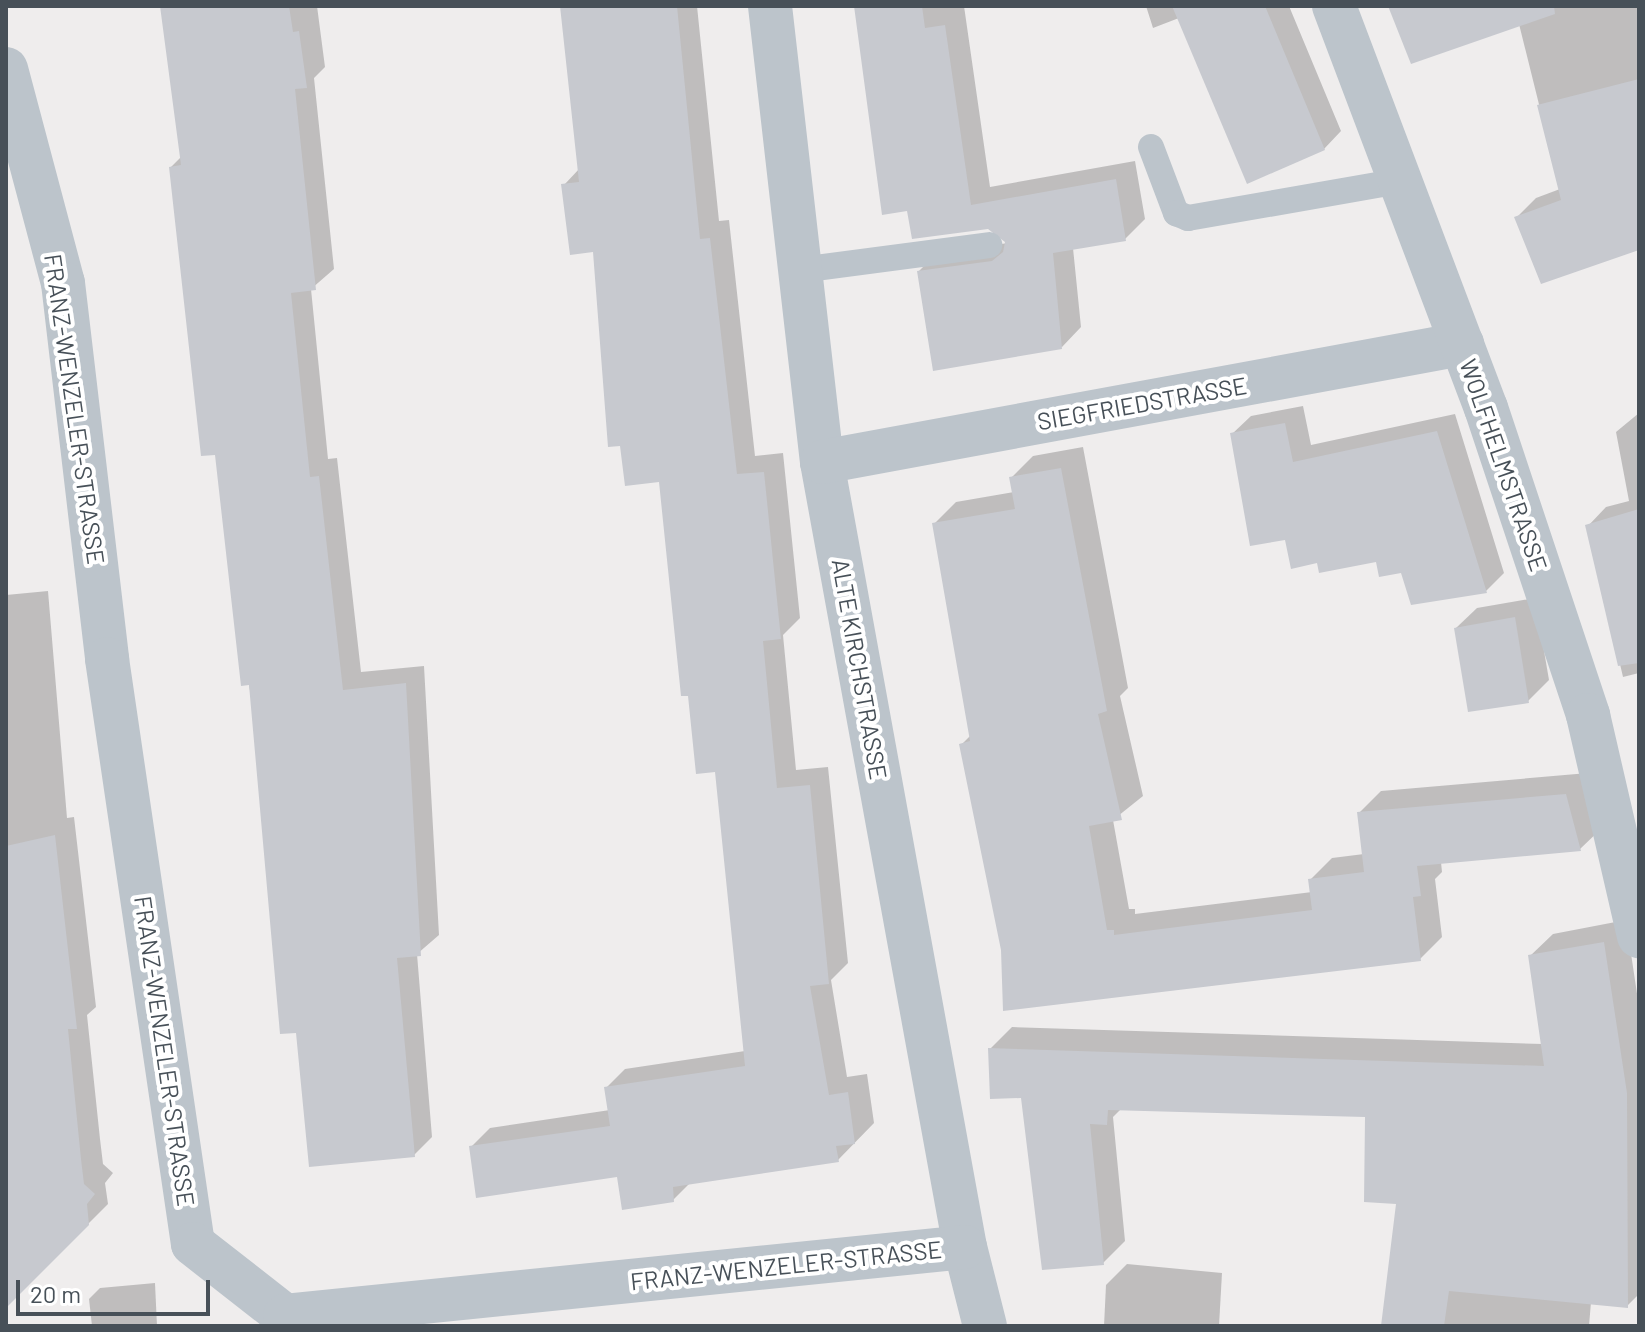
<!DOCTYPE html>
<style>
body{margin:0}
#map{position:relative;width:1645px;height:1332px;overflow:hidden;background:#efeded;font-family:Barlow,sans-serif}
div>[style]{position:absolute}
.shadow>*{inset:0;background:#0003}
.building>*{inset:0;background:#c7c9cf}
.service>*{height:26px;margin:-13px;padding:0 13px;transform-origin:13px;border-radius:13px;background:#bcc4cb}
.minor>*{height:44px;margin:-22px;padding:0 22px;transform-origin:22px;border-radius:22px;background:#bcc4cb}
.tertiary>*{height:44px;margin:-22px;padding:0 22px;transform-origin:22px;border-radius:22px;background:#bcc4cb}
span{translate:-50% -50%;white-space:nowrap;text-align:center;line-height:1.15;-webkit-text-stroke:8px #fff;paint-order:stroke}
.street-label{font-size:24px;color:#475058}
.frame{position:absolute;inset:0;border:8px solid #475058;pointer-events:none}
.scale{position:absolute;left:16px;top:1280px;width:194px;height:36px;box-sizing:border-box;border:4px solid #475058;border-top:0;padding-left:10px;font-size:24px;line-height:28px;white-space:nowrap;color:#475058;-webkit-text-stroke:6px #fff;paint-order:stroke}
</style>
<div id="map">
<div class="shadow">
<div style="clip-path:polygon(162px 6px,317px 6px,325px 67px,314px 78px,334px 269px,311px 289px,328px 459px,337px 458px,361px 672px,424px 666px,439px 935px,417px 954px,432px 1137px,414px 1155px,297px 1030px,217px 453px,171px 167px,182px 156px)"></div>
<div style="clip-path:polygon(563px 6px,697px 6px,719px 221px,729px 220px,755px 456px,783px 453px,800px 618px,783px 635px,796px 770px,828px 767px,848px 963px,831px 980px,847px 1077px,867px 1074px,874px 1123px,838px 1160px,691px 1182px,673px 1200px,619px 1175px,471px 1147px,490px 1128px,610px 1110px,606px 1088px,625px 1069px,745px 1051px,717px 770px,661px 480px,595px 250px,564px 185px,580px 168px)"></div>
<div style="clip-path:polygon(856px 6px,964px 6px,990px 187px,1135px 161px,1145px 219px,1125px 239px,1073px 248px,1081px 327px,1062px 347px,919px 271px,938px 252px,1009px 243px,988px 227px,909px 209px)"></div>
<div style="clip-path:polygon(1146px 6px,1289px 6px,1341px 131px,1324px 149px,1179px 18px,1153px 28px)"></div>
<div style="clip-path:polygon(1391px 6px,1639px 6px,1639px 244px,1516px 218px,1536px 198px,1560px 189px,1519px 24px)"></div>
<div style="clip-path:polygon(1303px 406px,1311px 445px,1455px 414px,1504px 573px,1486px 591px,1378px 560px,1318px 561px,1287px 537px,1232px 434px,1251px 416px)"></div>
<div style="clip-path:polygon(1639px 413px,1639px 673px,1623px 677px,1588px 526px,1606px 507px,1629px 501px,1616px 432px)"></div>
<div style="clip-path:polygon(1083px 447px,1128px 688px,1120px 696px,1143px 796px,1113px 820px,1129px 909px,1135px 909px,1135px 914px,1312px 892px,1310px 880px,1332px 858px,1364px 854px,1359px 813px,1381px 791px,1588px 773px,1602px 828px,1580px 849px,1441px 862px,1442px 872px,1435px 879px,1442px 937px,1420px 959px,1003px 949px,962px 744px,971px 735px,934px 524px,956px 502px,1014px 492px,1011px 478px,1033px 456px)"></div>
<div style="clip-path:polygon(48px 591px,67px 818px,74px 817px,96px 1007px,87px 1015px,100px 1139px,103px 1164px,113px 1173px,105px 1183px,108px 1204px,39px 1273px,6px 1276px,6px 595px)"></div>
<div style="clip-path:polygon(1535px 598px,1549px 680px,1528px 701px,1456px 628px,1477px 608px)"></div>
<div style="clip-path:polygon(1626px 920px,1639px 1007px,1639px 1294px,1627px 1306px,1591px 1302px,1589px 1326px,1390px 1326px,1398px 1202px,1367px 1115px,1121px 1109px,1113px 1117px,1125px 1241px,1103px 1263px,1023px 1096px,990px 1049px,1012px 1027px,1543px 1044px,1530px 956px,1553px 934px)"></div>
<div style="clip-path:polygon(1127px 1264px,1222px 1273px,1219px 1326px,1104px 1326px,1106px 1285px)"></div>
<div style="clip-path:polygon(155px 1283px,157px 1326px,92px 1326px,89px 1299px,100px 1288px)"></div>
</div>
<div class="building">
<div style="clip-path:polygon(160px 6px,289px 6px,293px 32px,299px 31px,307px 88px,295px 89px,316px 290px,291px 293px,310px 477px,319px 476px,343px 690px,406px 683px,421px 956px,397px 958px,415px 1157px,309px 1167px,296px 1033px,280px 1034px,249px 685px,241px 686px,215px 455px,201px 456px,169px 167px,181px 165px)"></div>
<div style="clip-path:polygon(560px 6px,677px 6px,700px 239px,710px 238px,737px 474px,764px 472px,781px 639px,763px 641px,777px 788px,810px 785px,829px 984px,810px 986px,829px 1095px,848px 1092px,855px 1144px,836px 1146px,839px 1162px,673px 1187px,674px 1202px,622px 1210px,617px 1177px,476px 1198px,469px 1146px,610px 1126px,604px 1087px,745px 1066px,715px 772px,696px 774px,688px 696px,681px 696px,659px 482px,625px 486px,620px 446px,608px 447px,593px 252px,570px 255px,561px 184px,579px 182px)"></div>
<div style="clip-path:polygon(854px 6px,922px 6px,925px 28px,945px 25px,971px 205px,1116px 179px,1126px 241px,1053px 253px,1062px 349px,933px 371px,917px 271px,992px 261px,1003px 252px,1005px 242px,988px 229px,912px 239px,907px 211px,882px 215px)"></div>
<div style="clip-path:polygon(1172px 6px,1265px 6px,1325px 150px,1247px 184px)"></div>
<div style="clip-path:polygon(1388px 6px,1554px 6px,1555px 14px,1411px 64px)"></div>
<div style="clip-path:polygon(1639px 79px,1639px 250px,1541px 284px,1514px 217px,1561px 200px,1537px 105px)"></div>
<div style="clip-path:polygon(1285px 423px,1293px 462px,1437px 431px,1487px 593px,1411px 605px,1401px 573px,1379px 577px,1376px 562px,1319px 573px,1317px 563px,1291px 569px,1285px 540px,1250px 546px,1230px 433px)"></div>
<div style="clip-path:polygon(1061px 468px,1107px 711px,1098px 714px,1122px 820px,1089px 826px,1107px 930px,1114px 930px,1114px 935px,1312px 910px,1308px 879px,1364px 872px,1357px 812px,1566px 794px,1581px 851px,1417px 866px,1421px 896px,1413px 897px,1421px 961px,1003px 1011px,1001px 950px,959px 744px,970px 741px,932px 523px,1015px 509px,1009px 477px)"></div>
<div style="clip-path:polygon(1639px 509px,1639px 663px,1618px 666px,1585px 525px)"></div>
<div style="clip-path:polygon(1515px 617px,1529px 703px,1468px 712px,1454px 628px)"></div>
<div style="clip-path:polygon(55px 835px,77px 1029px,68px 1029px,81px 1159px,84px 1184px,95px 1194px,87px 1204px,89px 1225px,6px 1308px,6px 846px)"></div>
<div style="clip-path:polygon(1604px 942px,1627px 1093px,1628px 1308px,1449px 1291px,1444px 1326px,1381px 1326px,1396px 1204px,1364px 1202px,1365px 1117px,1108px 1110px,1107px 1125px,1090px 1124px,1104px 1265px,1042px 1270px,1021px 1098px,990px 1099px,988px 1048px,1544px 1066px,1528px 955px)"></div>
</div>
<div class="service">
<div style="left:1151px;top:147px;width:71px;rotate:69.3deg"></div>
<div style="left:1176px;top:213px;width:13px;rotate:23deg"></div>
<div style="left:1188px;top:218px;width:215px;rotate:-9.9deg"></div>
<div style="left:800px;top:270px;width:191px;rotate:-7.5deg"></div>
</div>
<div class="minor">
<div style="left:770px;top:6px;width:459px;rotate:83.5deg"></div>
<div style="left:822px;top:462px;width:798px;rotate:79.68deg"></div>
<div style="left:965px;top:1247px;width:81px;rotate:75.8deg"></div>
<div style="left:6px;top:69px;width:221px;rotate:75.1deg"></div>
<div style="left:63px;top:283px;width:379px;rotate:83.3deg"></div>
<div style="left:107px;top:659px;width:591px;rotate:81.64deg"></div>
<div style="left:193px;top:1244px;width:117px;rotate:38deg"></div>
<div style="left:285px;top:1316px;width:683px;rotate:-5.79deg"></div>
<div style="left:822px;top:462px;width:651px;rotate:-10.45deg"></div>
</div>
<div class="tertiary">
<div style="left:1334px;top:6px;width:430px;rotate:69.3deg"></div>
<div style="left:1486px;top:408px;width:324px;rotate:71.6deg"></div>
<div style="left:1588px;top:715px;width:227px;rotate:77deg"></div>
</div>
<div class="street-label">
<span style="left:1142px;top:403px;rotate:-10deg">SIEGFRIEDSTRASSE</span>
<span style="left:75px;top:409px;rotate:82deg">FRANZ-WENZELER-STRASSE</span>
<span style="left:1504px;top:465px;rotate:71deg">WOLFHELMSTRASSE</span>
<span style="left:860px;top:669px;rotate:80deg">ALTE KIRCHSTRASSE</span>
<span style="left:165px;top:1051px;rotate:82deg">FRANZ-WENZELER-STRASSE</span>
<span style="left:786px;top:1265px;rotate:-6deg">FRANZ-WENZELER-STRASSE</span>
</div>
<div class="frame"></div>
<div class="scale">20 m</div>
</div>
